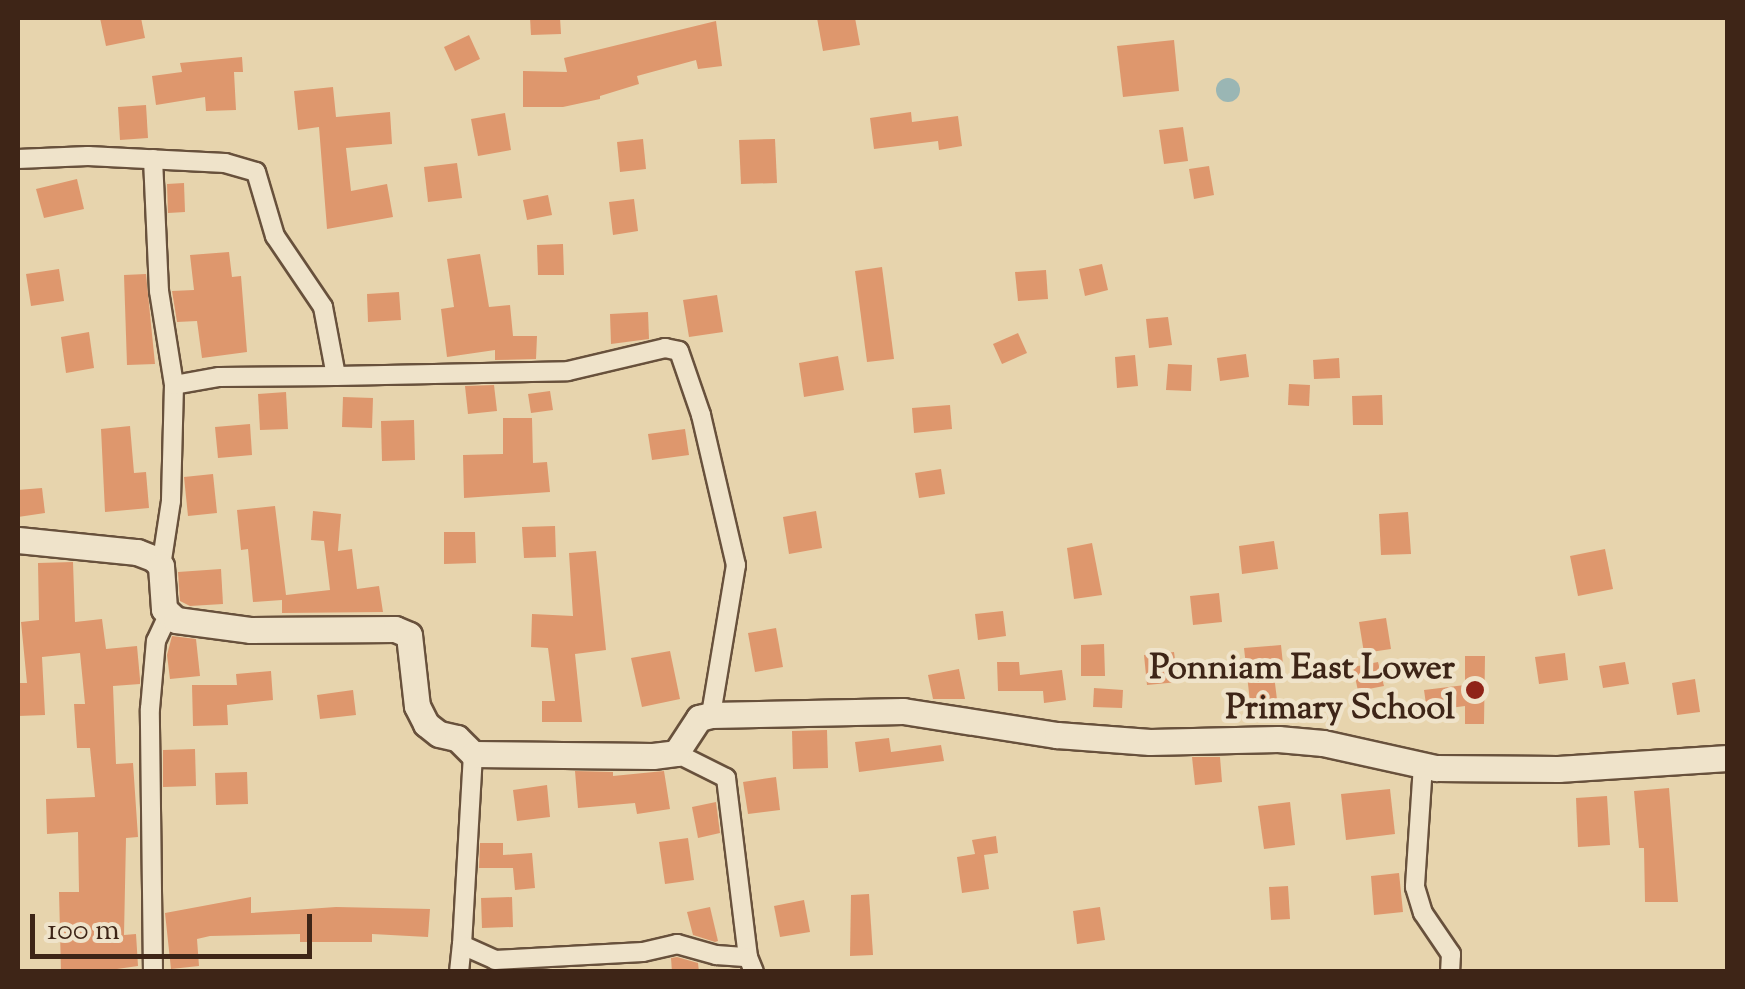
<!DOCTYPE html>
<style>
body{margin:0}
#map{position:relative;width:1745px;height:989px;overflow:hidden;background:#e7d4ad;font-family:"Sorts Mill Goudy",serif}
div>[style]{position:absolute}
.water>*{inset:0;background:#9ab6b4}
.round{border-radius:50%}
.building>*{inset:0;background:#de976d}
.roads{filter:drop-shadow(2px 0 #68513c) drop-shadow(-2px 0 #68513c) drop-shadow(0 2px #68513c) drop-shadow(0 -2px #68513c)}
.street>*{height:18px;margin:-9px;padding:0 9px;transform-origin:9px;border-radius:9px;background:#efe3ca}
.secondary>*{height:25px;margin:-12.5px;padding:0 12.5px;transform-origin:12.5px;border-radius:12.5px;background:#efe3ca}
.dots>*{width:28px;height:28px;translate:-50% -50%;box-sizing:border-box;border:5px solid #efe3ca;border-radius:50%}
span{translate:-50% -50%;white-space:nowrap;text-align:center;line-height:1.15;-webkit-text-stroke:9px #efe3ca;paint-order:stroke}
.poi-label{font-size:35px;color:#3e2517;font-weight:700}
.right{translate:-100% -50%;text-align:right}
.frame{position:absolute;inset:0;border:20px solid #3e2517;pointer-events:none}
.scale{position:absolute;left:30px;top:914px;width:282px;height:45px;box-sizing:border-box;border:5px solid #3e2517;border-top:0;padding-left:12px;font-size:30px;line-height:35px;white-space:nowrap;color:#3e2517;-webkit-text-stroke:8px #efe3ca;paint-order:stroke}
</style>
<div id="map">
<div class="water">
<div class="round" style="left:1216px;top:78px;width:24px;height:24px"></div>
</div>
<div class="building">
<div style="clip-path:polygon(100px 18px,141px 18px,145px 38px,106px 46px)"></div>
<div style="clip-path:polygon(530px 18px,560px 18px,561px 34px,531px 35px)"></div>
<div style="clip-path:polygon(817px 18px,855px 18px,860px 45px,823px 51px)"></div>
<div style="clip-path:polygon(716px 21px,722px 66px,698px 69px,696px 60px,637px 76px,639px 84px,600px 96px,600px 99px,563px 107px,523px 107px,523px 71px,567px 72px,564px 58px)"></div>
<div style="clip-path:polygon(469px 35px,480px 59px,455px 71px,444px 47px)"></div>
<div style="clip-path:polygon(1174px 40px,1179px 91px,1123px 97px,1117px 46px)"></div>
<div style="clip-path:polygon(242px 57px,243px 72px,234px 72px,236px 110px,206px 111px,205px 97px,156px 105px,152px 76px,182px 72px,180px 63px)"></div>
<div style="clip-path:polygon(333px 87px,336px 117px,390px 112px,392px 144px,346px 148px,351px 191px,387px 184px,393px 217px,327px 229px,319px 127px,298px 130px,294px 91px)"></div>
<div style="clip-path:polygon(146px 105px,148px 138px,120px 140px,118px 107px)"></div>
<div style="clip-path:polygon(911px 112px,912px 122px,958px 116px,962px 146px,939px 150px,938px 141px,874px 149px,870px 118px)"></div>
<div style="clip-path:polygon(505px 113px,511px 150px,478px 156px,471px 119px)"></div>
<div style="clip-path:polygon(1183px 127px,1188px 161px,1164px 164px,1159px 130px)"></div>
<div style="clip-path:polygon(643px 139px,646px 169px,620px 172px,617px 142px)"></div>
<div style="clip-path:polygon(775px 139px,777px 183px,741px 184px,739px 140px)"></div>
<div style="clip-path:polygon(457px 163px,462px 198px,428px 202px,424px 167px)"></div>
<div style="clip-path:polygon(1209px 166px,1214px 195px,1194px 199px,1189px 169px)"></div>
<div style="clip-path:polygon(77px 179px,84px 209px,44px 218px,36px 189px)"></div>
<div style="clip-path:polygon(184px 183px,185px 212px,168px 213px,167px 184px)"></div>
<div style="clip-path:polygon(548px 195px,552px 215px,527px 220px,523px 200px)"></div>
<div style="clip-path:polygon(634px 199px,638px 231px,613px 235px,609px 202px)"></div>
<div style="clip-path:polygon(563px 244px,564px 275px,538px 275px,537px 245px)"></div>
<div style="clip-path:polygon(229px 252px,232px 277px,241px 276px,247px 352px,202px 358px,197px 321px,177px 322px,172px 291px,194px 290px,190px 255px)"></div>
<div style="clip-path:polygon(480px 254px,489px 307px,510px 305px,513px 336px,537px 336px,536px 359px,495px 360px,495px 350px,447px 357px,441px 309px,454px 307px,447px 259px)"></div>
<div style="clip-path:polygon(1102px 264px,1108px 290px,1085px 296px,1079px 269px)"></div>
<div style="clip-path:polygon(882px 267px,894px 359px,867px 362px,855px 271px)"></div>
<div style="clip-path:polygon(59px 269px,64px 301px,31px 306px,26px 274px)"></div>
<div style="clip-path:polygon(1046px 270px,1048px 299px,1018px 301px,1015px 272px)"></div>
<div style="clip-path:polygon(146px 274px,155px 364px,127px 365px,124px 275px)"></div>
<div style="clip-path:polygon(399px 292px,401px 320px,368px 322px,367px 294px)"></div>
<div style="clip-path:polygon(717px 295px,723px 332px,689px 337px,683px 300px)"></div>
<div style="clip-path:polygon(648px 312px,649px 339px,611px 344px,610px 314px)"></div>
<div style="clip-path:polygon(1168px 317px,1172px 345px,1149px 348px,1146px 319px)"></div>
<div style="clip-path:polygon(89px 332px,94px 368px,66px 373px,61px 337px)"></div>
<div style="clip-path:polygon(1018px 333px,1027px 353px,1002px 364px,993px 344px)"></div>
<div style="clip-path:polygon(1246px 354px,1249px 377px,1220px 381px,1217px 358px)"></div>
<div style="clip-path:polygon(1135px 355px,1138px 386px,1117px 388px,1115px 357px)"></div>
<div style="clip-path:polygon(838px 356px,844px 390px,804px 397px,799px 363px)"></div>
<div style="clip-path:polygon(1339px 358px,1340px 378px,1314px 379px,1313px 360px)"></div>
<div style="clip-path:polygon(1168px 364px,1192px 365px,1191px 391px,1166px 390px)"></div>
<div style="clip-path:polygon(1289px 384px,1310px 385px,1309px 406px,1288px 405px)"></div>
<div style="clip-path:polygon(494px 385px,497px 411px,468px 414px,465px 386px)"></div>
<div style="clip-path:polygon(550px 391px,553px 410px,531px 413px,528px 394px)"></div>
<div style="clip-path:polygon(286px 392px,288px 429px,260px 430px,258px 394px)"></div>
<div style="clip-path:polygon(1382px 395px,1383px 425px,1353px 425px,1352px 396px)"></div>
<div style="clip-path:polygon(343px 397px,373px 398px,372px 428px,342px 427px)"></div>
<div style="clip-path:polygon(950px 405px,952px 429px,914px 433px,912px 408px)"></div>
<div style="clip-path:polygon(503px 418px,532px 418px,533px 463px,547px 462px,550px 492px,464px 498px,463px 455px,503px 454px)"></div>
<div style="clip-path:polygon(414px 420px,415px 460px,382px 461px,381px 421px)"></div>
<div style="clip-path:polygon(250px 424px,252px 455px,218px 458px,215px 427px)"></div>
<div style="clip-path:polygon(130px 426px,134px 473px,146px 472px,149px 508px,105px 512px,101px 429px)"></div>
<div style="clip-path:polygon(685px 429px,689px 455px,652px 460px,648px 434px)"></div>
<div style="clip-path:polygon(941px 469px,945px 494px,919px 498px,915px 473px)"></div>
<div style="clip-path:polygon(213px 474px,217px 513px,188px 516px,184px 477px)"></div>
<div style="clip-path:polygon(42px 488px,45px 513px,18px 517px,18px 490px)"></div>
<div style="clip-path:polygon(275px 506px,286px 595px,330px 590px,324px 541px,311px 540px,313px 511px,341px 514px,338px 551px,352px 549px,357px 589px,379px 586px,383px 612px,282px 613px,282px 600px,253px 602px,248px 549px,241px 550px,237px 510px)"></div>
<div style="clip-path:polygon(816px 511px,822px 548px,789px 554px,783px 517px)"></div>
<div style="clip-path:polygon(1408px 512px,1411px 554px,1381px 555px,1379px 514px)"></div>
<div style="clip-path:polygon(555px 526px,556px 557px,524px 558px,522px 527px)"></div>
<div style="clip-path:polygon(444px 532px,475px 532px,476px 563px,444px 564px)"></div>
<div style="clip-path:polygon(1274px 541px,1278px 569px,1242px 574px,1239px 546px)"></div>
<div style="clip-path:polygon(1092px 543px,1102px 595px,1074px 599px,1067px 548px)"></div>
<div style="clip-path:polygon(1605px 549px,1613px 589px,1578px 596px,1570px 556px)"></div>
<div style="clip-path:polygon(596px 551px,606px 650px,575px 654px,582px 722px,542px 722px,542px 701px,555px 701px,548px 648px,531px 647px,532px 614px,573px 616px,569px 553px)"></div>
<div style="clip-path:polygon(73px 562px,75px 622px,102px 619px,106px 649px,137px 646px,140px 679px,140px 684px,113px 686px,116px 764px,133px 763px,138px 837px,126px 838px,124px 935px,136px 934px,138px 966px,96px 972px,61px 972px,59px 892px,79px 892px,78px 832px,47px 834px,46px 799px,95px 797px,90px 748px,77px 748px,74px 704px,85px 704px,80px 653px,42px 657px,45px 715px,18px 716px,18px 683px,27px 683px,21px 622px,39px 620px,38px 563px)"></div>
<div style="clip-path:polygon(221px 569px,223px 604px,190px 606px,180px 601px,178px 572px)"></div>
<div style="clip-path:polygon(1219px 593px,1222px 622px,1193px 625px,1190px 596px)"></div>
<div style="clip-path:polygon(1003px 611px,1006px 636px,978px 640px,975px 614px)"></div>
<div style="clip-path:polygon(1386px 618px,1391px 649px,1364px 653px,1359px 622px)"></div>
<div style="clip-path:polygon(776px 628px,783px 667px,755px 672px,748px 633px)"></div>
<div style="clip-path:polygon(172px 636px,196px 639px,200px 676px,170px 679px,167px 655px)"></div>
<div style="clip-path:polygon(1104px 644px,1105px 676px,1081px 676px,1081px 645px)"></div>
<div style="clip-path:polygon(1281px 645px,1284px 674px,1274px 675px,1278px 708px,1251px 711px,1244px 648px)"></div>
<div style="clip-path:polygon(670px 651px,680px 699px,642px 707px,631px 658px)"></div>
<div style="clip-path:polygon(1174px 652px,1178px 682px,1147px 685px,1144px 655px)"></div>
<div style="clip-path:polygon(1565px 653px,1568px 680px,1539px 684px,1535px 657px)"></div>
<div style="clip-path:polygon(1465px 656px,1485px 656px,1484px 724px,1465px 724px,1465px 706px,1427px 711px,1424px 690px,1465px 685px)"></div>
<div style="clip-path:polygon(997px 662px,1019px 662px,1020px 675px,1062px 670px,1066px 700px,1044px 703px,1043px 691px,998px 691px)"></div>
<div style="clip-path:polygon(1378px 662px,1384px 686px,1358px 691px,1353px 667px)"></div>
<div style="clip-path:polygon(1625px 662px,1629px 684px,1603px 688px,1599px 666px)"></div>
<div style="clip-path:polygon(959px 669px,965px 699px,933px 699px,928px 675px)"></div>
<div style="clip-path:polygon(271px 671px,273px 700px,227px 705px,228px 725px,193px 726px,192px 685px,237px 685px,236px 674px)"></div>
<div style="clip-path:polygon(1695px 679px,1700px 712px,1677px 715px,1672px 683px)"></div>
<div style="clip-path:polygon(1094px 688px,1123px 690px,1122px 708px,1093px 707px)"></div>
<div style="clip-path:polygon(353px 690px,356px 715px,320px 719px,317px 695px)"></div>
<div style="clip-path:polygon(827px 730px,828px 768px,793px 769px,792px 731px)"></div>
<div style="clip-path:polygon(889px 738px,891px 752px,941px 745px,944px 761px,859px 772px,855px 742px)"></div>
<div style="clip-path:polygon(195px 749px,196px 786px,163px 787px,163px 750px)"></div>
<div style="clip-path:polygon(1192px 757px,1220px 757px,1222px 782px,1195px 785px)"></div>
<div style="clip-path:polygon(575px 771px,613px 772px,613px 776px,664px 771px,670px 809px,637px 814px,635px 803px,578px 808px)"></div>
<div style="clip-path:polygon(247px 772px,248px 804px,216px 805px,215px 773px)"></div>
<div style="clip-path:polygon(776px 777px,780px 810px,748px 814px,743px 782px)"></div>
<div style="clip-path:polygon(547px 785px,550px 817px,517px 821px,513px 790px)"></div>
<div style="clip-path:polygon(1669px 788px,1678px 902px,1645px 902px,1644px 848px,1639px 848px,1634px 791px)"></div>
<div style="clip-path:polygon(1390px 789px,1395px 834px,1346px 840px,1341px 794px)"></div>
<div style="clip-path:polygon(1607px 796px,1610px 845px,1578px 847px,1576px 798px)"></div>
<div style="clip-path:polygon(716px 802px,720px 833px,698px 838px,692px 807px)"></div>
<div style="clip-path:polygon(1290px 802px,1295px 845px,1264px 849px,1258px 806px)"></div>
<div style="clip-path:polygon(996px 836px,998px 853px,984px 855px,989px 889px,962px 893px,957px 857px,975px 854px,972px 840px)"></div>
<div style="clip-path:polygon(688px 838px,694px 880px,665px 884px,659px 842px)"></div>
<div style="clip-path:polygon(480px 843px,503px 843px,503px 855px,532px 853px,535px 888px,515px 890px,513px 868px,479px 868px)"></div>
<div style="clip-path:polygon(1399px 873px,1403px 912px,1374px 915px,1371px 876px)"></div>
<div style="clip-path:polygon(1288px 886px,1290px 919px,1271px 920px,1269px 887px)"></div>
<div style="clip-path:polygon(869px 894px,873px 955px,850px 956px,851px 895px)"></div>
<div style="clip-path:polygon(251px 897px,251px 913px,336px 907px,430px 909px,428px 937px,372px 934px,372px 942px,300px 942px,300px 934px,210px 936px,197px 939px,199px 966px,171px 969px,165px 913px)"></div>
<div style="clip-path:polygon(512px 897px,513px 927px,482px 928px,481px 898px)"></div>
<div style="clip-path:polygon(804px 900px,810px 932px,780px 937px,774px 906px)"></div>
<div style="clip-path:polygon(710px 907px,718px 941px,715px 942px,693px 935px,687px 912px)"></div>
<div style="clip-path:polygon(1100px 907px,1105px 940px,1077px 944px,1073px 911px)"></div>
<div style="clip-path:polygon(677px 957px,698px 963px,699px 972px,672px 972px,671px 958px)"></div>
</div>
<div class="roads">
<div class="street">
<div style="left:18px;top:159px;width:70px;rotate:-2.5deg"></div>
<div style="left:88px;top:156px;width:137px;rotate:2.9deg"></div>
<div style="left:225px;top:163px;width:32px;rotate:16deg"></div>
<div style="left:256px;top:172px;width:67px;rotate:73.5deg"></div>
<div style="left:275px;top:236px;width:86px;rotate:55.9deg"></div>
<div style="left:323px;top:307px;width:70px;rotate:79.3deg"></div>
<div style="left:336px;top:376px;width:232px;rotate:-1.2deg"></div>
<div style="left:568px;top:371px;width:100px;rotate:-13.3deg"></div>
<div style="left:665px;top:348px;width:14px;rotate:12deg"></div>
<div style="left:679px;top:351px;width:68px;rotate:71deg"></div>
<div style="left:701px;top:415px;width:154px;rotate:76.9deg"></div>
<div style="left:736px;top:565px;width:152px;rotate:99.5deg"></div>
<div style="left:153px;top:159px;width:132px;rotate:87.4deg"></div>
<div style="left:159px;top:291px;width:95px;rotate:80.9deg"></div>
<div style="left:174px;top:385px;width:116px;rotate:91.5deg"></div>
<div style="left:171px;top:501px;width:66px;rotate:98.7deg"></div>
<div style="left:174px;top:385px;width:46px;rotate:-10.1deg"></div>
<div style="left:219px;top:377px;width:117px;rotate:-0.5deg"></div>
<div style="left:676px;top:753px;width:56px;rotate:26.6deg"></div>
<div style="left:726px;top:778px;width:180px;rotate:83deg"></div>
<div style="left:748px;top:957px;width:16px;rotate:68deg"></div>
<div style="left:473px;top:754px;width:191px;rotate:93.3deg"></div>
<div style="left:462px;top:945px;width:36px;rotate:24deg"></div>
<div style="left:495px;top:960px;width:148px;rotate:-3.1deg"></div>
<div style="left:643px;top:952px;width:35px;rotate:-13deg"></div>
<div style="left:677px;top:944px;width:41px;rotate:15.8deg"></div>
<div style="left:716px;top:955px;width:32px;rotate:4deg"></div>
<div style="left:1423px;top:765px;width:122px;rotate:93.8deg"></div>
<div style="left:1415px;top:887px;width:27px;rotate:73deg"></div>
<div style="left:1423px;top:913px;width:50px;rotate:55.7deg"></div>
<div style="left:1451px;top:954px;width:18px;rotate:93deg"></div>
<div style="left:153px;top:972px;width:263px;rotate:-90.7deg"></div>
<div style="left:150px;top:709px;width:68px;rotate:-85deg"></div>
<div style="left:156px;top:641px;width:29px;rotate:-65deg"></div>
<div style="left:459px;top:972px;width:27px;rotate:-84deg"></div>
</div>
<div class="secondary">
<div style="left:18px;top:540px;width:120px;rotate:5.8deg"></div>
<div style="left:137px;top:552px;width:17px;rotate:21deg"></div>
<div style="left:153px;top:558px;width:11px;rotate:45deg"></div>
<div style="left:161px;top:566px;width:43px;rotate:86deg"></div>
<div style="left:164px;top:609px;width:16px;rotate:43deg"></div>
<div style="left:176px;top:620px;width:76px;rotate:7.6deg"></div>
<div style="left:251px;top:630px;width:144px;rotate:-0.4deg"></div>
<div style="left:395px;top:629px;width:15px;rotate:23deg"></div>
<div style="left:409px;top:635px;width:71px;rotate:83.6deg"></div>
<div style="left:417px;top:706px;width:20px;rotate:63deg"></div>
<div style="left:426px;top:724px;width:16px;rotate:38deg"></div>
<div style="left:439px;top:734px;width:18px;rotate:13deg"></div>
<div style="left:457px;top:738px;width:23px;rotate:45deg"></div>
<div style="left:473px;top:754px;width:180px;rotate:0.6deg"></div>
<div style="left:653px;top:756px;width:23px;rotate:-7deg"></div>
<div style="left:676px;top:753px;width:42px;rotate:-56.7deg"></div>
<div style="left:699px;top:718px;width:12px;rotate:-14deg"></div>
<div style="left:711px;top:715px;width:192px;rotate:-1.2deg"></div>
<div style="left:903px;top:711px;width:156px;rotate:8.9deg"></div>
<div style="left:1057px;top:735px;width:93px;rotate:4.3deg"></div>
<div style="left:1150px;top:742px;width:128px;rotate:-1.3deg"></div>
<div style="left:1278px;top:739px;width:45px;rotate:5.1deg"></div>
<div style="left:1323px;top:743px;width:116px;rotate:12.5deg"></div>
<div style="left:1436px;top:768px;width:122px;rotate:0.5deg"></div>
<div style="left:1558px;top:769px;width:170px;rotate:-3.7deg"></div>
</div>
</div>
<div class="dots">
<div style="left:1475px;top:690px;background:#8f2418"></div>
</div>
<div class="poi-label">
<span class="right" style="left:1455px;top:690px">Ponniam East Lower<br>Primary School</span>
</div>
<div class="frame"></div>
<div class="scale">100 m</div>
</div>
